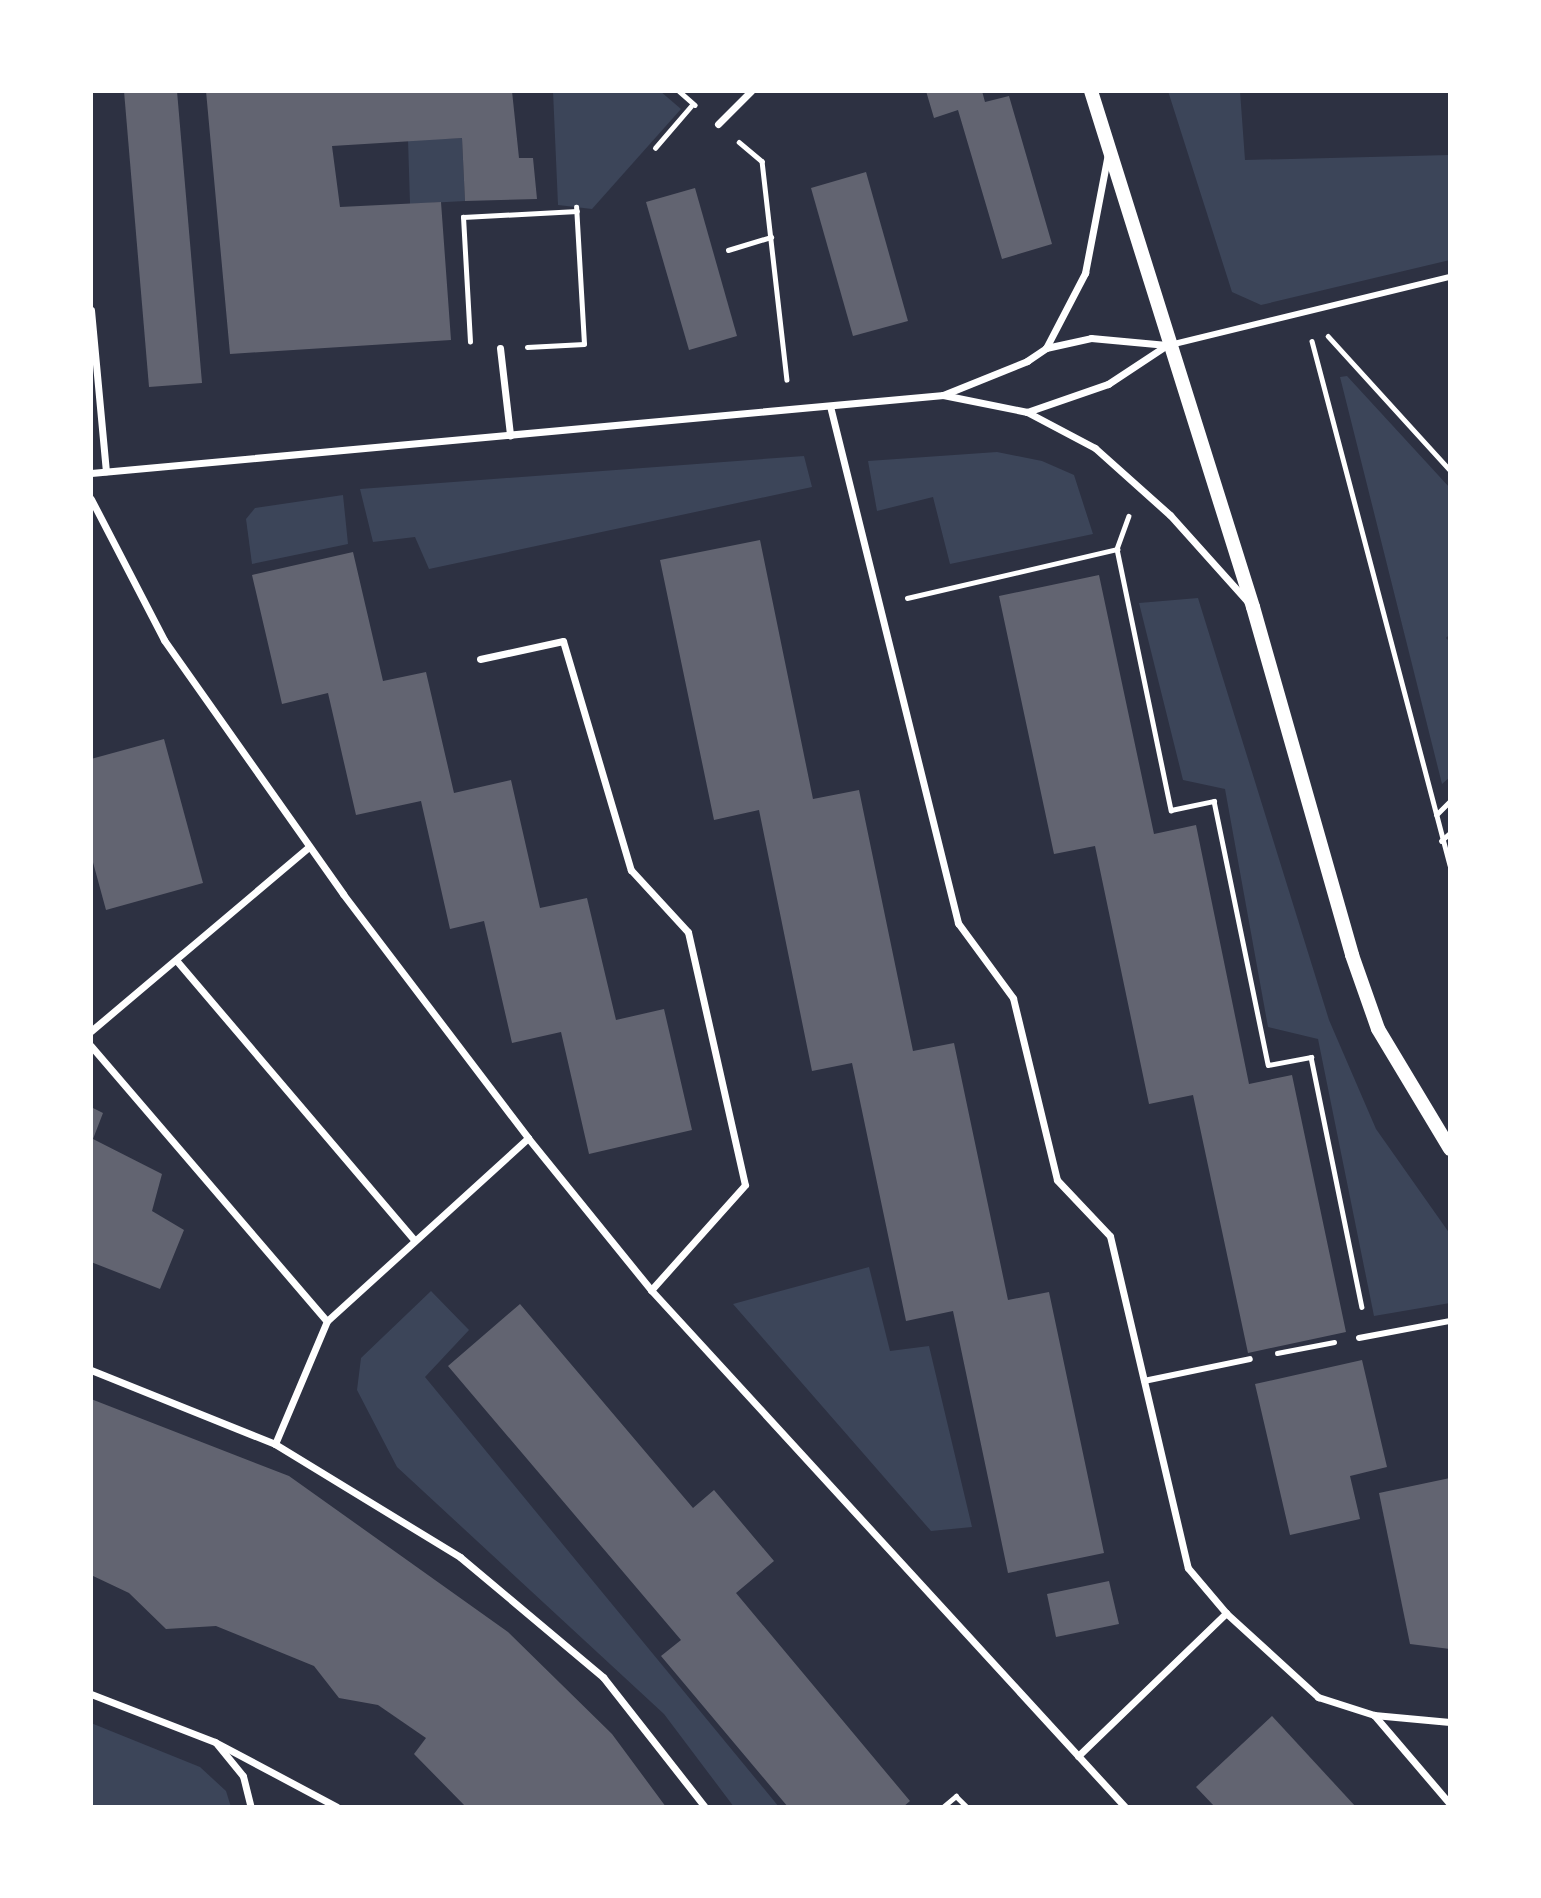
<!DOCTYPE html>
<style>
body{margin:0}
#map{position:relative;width:1541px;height:1898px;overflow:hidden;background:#2d3142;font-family:"DM Sans",sans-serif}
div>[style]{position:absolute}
.green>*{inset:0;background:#3c4559}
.building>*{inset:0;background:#626471}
.path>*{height:4.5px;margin:-2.25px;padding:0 2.25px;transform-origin:2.25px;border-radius:2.25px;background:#fff}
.pedestrian>*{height:6px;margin:-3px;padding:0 3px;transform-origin:3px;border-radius:3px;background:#fff}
.minor>*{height:7px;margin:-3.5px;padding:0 3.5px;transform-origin:3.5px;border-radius:3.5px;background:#fff}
.secondary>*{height:14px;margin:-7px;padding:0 7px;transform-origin:7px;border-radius:7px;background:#fff}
span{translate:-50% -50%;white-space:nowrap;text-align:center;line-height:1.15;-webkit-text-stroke:5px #fff;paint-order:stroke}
.frame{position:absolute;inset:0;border:93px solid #fff;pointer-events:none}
</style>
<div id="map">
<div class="green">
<div style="clip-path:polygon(553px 91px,660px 91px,681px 109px,592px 209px,558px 205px)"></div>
<div style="clip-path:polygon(1168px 91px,1240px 91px,1245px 160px,1450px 155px,1450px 260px,1261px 305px,1232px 292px)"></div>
<div style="clip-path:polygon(462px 138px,465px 201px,410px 204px,408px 140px)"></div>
<div style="clip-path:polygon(1347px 376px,1450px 488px,1450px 634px,1446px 638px,1450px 642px,1450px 777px,1442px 784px,1340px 377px)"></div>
<div style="clip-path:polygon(997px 452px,1042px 461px,1074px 475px,1093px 534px,950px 564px,933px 497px,877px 511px,868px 461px)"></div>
<div style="clip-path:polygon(804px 456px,812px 487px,429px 569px,415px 537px,373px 542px,360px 489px)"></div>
<div style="clip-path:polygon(343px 495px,348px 544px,252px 564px,246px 519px,255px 508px)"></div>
<div style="clip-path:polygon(1198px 598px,1329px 1020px,1376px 1129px,1450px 1234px,1450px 1303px,1374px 1316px,1318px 1039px,1268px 1027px,1225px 789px,1183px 780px,1139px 603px)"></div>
<div style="clip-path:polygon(869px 1267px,890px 1351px,929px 1346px,972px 1527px,931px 1531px,733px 1304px)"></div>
<div style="clip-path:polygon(431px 1291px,469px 1330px,425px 1377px,779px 1807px,734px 1807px,664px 1714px,397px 1467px,357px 1390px,361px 1358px)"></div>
<div style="clip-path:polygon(91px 1723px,200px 1767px,226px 1791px,231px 1807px,91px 1807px)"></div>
</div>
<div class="building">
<div style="clip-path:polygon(124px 91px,177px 91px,202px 383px,149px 387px)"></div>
<div style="clip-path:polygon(206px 91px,512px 91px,519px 158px,533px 158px,537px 199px,465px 201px,462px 138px,332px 146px,340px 207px,441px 202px,451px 340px,230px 354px)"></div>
<div style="clip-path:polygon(926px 91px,982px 91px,985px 102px,1009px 96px,1052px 244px,1002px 259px,958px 110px,934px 118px)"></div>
<div style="clip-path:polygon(866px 172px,908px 321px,853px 336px,811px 188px)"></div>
<div style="clip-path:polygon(695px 188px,737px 336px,689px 350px,646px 202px)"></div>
<div style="clip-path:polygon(760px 540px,813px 799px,859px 790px,913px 1051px,954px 1043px,1008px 1300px,1049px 1292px,1104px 1553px,1008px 1573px,953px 1311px,906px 1321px,852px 1063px,812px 1071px,759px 810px,714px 820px,660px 560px)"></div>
<div style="clip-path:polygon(353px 552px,383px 681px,426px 672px,454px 793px,511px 780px,540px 908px,587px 898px,616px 1020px,664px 1009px,692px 1130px,589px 1154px,561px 1032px,512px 1043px,484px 921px,450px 929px,421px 801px,356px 815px,328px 693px,282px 704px,252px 575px)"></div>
<div style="clip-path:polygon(1099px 575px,1154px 834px,1196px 825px,1249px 1084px,1292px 1075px,1346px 1332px,1248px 1353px,1193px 1095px,1149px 1104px,1095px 846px,1054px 854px,999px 596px)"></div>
<div style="clip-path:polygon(164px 739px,203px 883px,106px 910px,91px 855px,91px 759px)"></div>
<div style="clip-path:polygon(91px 1107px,103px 1113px,93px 1139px,162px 1174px,152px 1211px,184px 1230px,160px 1289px,91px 1262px)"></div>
<div style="clip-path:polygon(520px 1304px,693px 1508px,714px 1490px,774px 1561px,736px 1593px,910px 1801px,903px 1807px,788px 1807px,661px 1656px,681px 1640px,448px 1366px)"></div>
<div style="clip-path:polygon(1362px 1360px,1387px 1467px,1350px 1476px,1360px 1519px,1290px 1535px,1255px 1384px)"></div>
<div style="clip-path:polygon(91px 1399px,289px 1476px,508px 1632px,612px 1734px,666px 1807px,466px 1807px,414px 1754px,426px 1738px,378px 1705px,339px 1698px,314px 1666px,216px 1626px,166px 1629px,129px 1593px,91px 1575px)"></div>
<div style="clip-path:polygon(1450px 1478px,1450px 1649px,1410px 1644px,1379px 1493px)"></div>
<div style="clip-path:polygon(1109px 1581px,1119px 1624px,1056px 1637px,1047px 1594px)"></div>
<div style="clip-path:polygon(1272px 1716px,1356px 1807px,1215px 1807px,1196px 1787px)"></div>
</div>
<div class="path">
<div style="left:679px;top:91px;width:21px;rotate:41deg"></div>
<div style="left:739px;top:142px;width:30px;rotate:40deg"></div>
<div style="left:762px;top:161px;width:220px;rotate:83.5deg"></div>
<div style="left:655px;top:148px;width:55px;rotate:-49.4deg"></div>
<div style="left:728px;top:250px;width:45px;rotate:-16.8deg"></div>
<div style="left:1328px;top:336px;width:181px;rotate:47.7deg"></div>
<div style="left:1312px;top:341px;width:542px;rotate:75.25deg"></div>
<div style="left:470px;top:342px;width:125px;rotate:-93.2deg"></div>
<div style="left:463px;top:217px;width:114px;rotate:-3deg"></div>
<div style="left:527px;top:347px;width:57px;rotate:-3deg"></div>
<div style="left:584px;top:344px;width:137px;rotate:-93.3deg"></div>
<div style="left:1129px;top:516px;width:35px;rotate:110deg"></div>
<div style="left:1117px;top:549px;width:267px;rotate:78.3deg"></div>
<div style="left:1171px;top:810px;width:44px;rotate:-11.8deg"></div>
<div style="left:1214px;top:801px;width:269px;rotate:78.4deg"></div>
<div style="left:1268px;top:1065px;width:44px;rotate:-10.5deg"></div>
<div style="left:1311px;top:1057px;width:255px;rotate:78.5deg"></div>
<div style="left:907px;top:598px;width:216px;rotate:-13.1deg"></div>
<div style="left:1436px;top:815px;width:20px;rotate:-45deg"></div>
<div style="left:1441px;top:841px;width:12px;rotate:-42deg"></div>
<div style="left:1277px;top:1353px;width:58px;rotate:-10.9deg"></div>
<div style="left:943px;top:1807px;width:17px;rotate:-40deg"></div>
<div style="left:956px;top:1796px;width:16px;rotate:45deg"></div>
</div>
<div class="pedestrian">
<div style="left:1170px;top:345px;width:288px;rotate:-13.7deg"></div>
<div style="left:1359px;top:1338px;width:93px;rotate:-10.6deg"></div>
<div style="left:1144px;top:1381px;width:108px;rotate:-11.7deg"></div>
</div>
<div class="minor">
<div style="left:718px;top:124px;width:47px;rotate:-45deg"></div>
<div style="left:91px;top:310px;width:162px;rotate:84.7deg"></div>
<div style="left:500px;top:348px;width:88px;rotate:83.4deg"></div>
<div style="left:1046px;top:348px;width:85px;rotate:-62.5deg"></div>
<div style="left:1085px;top:273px;width:121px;rotate:-79.1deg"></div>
<div style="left:943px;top:395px;width:91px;rotate:-22deg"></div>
<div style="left:1027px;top:361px;width:23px;rotate:-34deg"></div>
<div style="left:1046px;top:348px;width:46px;rotate:-12.5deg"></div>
<div style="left:1091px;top:338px;width:76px;rotate:5.3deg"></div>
<div style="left:830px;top:406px;width:533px;rotate:76.09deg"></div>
<div style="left:958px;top:923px;width:93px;rotate:53.7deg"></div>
<div style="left:1013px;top:998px;width:187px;rotate:76.4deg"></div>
<div style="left:1057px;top:1180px;width:77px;rotate:46.6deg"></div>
<div style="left:1110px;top:1236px;width:341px;rotate:76.8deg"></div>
<div style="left:1188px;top:1568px;width:59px;rotate:49.8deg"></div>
<div style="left:1226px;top:1613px;width:125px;rotate:42.4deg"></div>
<div style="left:1318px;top:1697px;width:59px;rotate:17.8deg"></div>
<div style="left:1374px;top:1715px;width:76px;rotate:5.3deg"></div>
<div style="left:1027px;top:412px;width:86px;rotate:-19.1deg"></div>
<div style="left:1108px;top:384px;width:71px;rotate:-33.5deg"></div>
<div style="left:91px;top:473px;width:856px;rotate:-5.23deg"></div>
<div style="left:943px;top:395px;width:86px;rotate:11.4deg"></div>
<div style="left:1027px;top:412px;width:77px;rotate:27.9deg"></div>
<div style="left:1095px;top:448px;width:101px;rotate:41.8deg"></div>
<div style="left:1170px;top:515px;width:117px;rotate:48.1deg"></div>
<div style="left:91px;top:499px;width:159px;rotate:62.6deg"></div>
<div style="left:164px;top:640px;width:311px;rotate:54.8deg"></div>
<div style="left:343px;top:894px;width:306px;rotate:52.8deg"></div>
<div style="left:528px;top:1138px;width:196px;rotate:51deg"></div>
<div style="left:651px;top:1290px;width:701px;rotate:47.48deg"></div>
<div style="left:480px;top:659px;width:85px;rotate:-12.2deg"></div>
<div style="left:563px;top:641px;width:239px;rotate:73.5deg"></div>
<div style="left:631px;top:870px;width:84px;rotate:47.4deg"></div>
<div style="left:688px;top:932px;width:259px;rotate:77.3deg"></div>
<div style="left:745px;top:1185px;width:141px;rotate:131.8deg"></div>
<div style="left:176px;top:960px;width:367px;rotate:49.6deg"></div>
<div style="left:91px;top:1031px;width:285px;rotate:-40.2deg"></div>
<div style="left:91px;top:1046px;width:362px;rotate:49.4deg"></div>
<div style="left:91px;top:1370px;width:198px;rotate:21.9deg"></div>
<div style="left:275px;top:1444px;width:217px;rotate:31.4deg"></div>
<div style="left:460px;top:1557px;width:187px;rotate:40deg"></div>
<div style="left:603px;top:1677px;width:165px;rotate:51.9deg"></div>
<div style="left:275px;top:1444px;width:134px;rotate:-67.1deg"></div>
<div style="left:327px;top:1321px;width:272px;rotate:-42.3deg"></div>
<div style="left:91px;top:1694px;width:133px;rotate:21.2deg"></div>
<div style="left:215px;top:1742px;width:138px;rotate:28deg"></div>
<div style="left:1374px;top:1715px;width:117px;rotate:49.5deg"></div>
<div style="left:217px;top:1744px;width:41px;rotate:50.9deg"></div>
<div style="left:243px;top:1776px;width:32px;rotate:76deg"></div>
<div style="left:1078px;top:1756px;width:206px;rotate:-44deg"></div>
</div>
<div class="secondary">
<div style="left:1091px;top:91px;width:541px;rotate:72.57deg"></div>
<div style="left:1253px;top:607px;width:362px;rotate:74.1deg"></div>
<div style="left:1352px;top:955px;width:78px;rotate:70.6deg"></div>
<div style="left:1378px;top:1029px;width:140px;rotate:59deg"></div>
</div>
<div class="frame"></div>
</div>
